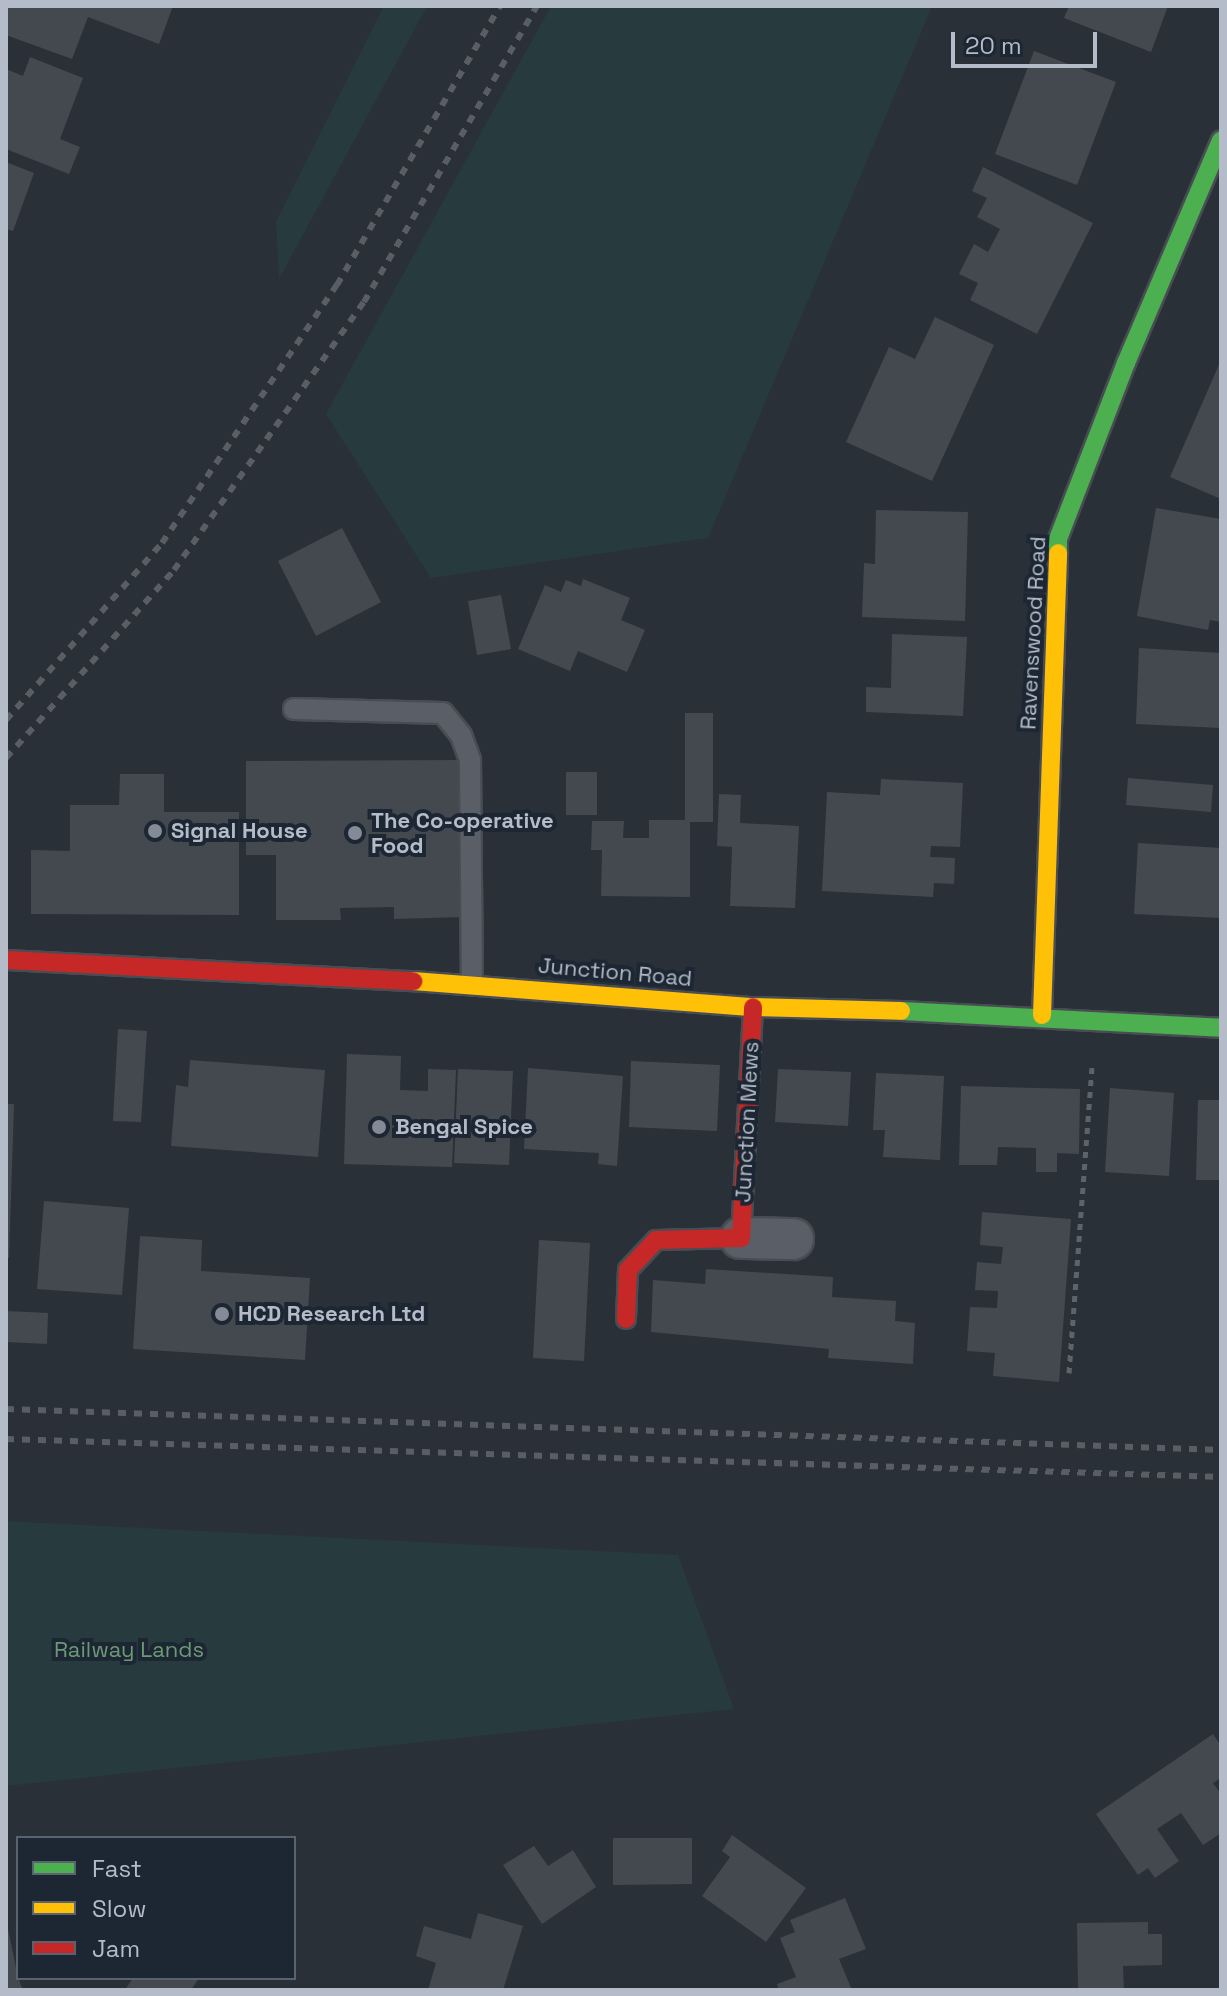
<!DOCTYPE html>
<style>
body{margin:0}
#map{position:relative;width:1227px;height:1996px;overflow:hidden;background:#2a3038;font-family:"Space Grotesk",sans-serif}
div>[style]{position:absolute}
.green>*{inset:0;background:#273a3e}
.building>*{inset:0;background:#444950}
.path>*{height:5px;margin-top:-2.5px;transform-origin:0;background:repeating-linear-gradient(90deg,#5d636a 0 6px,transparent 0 12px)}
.roads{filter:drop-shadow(2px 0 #484c53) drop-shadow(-2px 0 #484c53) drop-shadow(0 2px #484c53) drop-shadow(0 -2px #484c53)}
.lane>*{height:20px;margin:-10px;padding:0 10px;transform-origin:10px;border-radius:10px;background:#5a5e66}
.street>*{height:40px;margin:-20px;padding:0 20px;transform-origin:20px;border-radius:20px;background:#5a5e66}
.fast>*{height:18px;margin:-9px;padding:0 9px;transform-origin:9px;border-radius:9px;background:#4caf50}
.slow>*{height:18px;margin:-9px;padding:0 9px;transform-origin:9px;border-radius:9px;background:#ffc107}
.jam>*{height:18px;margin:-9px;padding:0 9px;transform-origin:9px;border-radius:9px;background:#c62828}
.rail>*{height:6px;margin-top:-3px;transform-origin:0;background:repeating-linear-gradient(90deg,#595d64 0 8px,transparent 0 16px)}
.dots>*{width:22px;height:22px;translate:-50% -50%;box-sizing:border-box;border:4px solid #1d2633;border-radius:50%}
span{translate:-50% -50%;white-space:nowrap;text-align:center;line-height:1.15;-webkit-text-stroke:8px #1d2633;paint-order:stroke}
.street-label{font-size:22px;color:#b4bcc9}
.poi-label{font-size:22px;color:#b4bcc9;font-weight:700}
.left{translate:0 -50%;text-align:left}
.park-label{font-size:22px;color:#6b9a76}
.frame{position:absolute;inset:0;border:8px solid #b4bcc9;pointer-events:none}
.legend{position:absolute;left:16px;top:1836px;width:280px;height:144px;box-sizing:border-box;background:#1d2633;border:2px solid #59626f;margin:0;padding:10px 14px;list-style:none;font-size:24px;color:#b4bcc9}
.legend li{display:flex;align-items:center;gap:16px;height:40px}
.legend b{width:40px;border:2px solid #59626f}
.scale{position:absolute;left:951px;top:32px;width:146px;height:36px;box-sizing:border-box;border:4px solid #b4bcc9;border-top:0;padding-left:10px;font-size:24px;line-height:28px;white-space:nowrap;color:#b4bcc9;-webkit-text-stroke:6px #1d2633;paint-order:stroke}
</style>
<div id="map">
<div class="green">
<div style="clip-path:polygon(384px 6px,427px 6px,279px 279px,276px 222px)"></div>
<div style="clip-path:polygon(551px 6px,932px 6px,708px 538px,431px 578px,326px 414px)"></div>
<div style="clip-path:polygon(6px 1521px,678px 1555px,734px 1709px,6px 1786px)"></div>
</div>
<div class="building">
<div style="clip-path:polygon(6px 6px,173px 6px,159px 44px,88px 17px,72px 59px,6px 35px)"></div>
<div style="clip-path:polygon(1069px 6px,1168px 6px,1151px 52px,1064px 18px)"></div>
<div style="clip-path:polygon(1034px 51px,1116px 82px,1077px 185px,995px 154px)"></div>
<div style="clip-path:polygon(30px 57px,83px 78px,60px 139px,80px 147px,69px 174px,6px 149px,6px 69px,23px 76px)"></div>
<div style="clip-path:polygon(6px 162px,34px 173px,13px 231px,6px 229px)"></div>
<div style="clip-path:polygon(983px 167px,1093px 223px,1037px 334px,970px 300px,978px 283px,959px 274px,974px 244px,988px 252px,1000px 229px,977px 217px,987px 198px,972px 191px)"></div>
<div style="clip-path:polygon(935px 317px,994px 345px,932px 481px,846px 442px,889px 347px,915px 359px)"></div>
<div style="clip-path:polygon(1221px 360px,1221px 499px,1170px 477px)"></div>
<div style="clip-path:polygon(1156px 508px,1221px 519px,1221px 622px,1210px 620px,1208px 630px,1137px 616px)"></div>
<div style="clip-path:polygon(876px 510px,968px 512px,965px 621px,862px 617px,864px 563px,875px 564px)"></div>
<div style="clip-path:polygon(342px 528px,381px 602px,316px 636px,278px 561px)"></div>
<div style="clip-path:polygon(583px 579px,630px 598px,621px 620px,645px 630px,627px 672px,578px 651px,570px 671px,518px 649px,545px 585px,561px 592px,566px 580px,581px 586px)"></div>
<div style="clip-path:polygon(501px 595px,511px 649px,477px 655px,468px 601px)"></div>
<div style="clip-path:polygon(892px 634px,967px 637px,963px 716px,866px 712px,866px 687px,891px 688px)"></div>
<div style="clip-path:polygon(1139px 648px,1221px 653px,1221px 728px,1136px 724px)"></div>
<div style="clip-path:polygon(685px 713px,713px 713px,713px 822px,690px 822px,690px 897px,601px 896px,602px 850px,591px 850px,592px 821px,624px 821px,623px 838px,649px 838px,649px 820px,685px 820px)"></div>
<div style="clip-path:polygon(461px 760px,464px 917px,394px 919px,394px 907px,340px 908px,341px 920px,276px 920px,276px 855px,246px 855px,246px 761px)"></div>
<div style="clip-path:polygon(566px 772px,597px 772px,597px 815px,566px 815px)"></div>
<div style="clip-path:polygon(120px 774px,164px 774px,164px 812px,239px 812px,239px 915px,31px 914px,31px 850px,70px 851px,70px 805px,119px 805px)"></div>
<div style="clip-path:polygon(1128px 778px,1213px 785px,1211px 812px,1126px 805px)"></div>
<div style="clip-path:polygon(881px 779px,963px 783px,960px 847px,931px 846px,930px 857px,955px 858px,954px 884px,934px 883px,933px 897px,822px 891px,827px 792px,880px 795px)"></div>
<div style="clip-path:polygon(719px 794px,741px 795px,740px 823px,799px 826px,795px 908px,730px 906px,732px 847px,717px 846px)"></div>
<div style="clip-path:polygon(1138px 843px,1221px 848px,1221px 918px,1134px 914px)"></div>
<div style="clip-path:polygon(118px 1029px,147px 1031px,141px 1122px,113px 1121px)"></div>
<div style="clip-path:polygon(347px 1054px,401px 1056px,400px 1090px,428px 1091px,428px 1069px,456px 1070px,452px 1167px,344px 1164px)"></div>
<div style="clip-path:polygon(190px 1060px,325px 1070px,318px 1157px,171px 1146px,176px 1085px,188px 1087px)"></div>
<div style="clip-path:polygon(631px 1061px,720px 1065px,717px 1131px,629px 1127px)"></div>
<div style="clip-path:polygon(528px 1068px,623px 1076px,617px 1166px,598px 1164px,599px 1153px,524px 1149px)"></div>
<div style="clip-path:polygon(458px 1069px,513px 1071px,509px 1165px,454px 1163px)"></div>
<div style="clip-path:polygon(778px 1069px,851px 1072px,848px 1126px,775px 1122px)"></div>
<div style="clip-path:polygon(876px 1073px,944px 1076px,940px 1160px,883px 1157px,885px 1130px,873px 1130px)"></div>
<div style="clip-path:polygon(961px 1086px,1080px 1089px,1079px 1154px,1057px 1153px,1057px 1172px,1036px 1172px,1036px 1148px,998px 1147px,997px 1165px,959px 1165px)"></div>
<div style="clip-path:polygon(1110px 1088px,1174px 1093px,1169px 1176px,1105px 1172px)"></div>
<div style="clip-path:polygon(1198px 1100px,1221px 1100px,1221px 1180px,1196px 1180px)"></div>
<div style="clip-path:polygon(6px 1104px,14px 1104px,9px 1258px,6px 1258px)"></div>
<div style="clip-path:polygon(44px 1201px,129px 1208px,122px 1295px,37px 1289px)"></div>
<div style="clip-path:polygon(982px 1212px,1071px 1219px,1059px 1382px,993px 1376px,995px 1353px,967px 1351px,970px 1307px,997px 1308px,998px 1291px,975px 1290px,977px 1262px,1001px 1264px,1003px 1247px,980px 1245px)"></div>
<div style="clip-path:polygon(140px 1236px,202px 1240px,201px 1271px,310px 1278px,305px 1360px,133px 1349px)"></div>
<div style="clip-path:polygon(539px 1240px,590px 1243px,584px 1361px,533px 1358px)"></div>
<div style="clip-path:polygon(706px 1269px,833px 1277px,832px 1297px,896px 1301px,895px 1321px,915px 1323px,913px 1364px,828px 1358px,829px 1349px,651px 1332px,653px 1280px,705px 1284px)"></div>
<div style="clip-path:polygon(6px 1311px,48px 1313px,47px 1344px,6px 1342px)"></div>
<div style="clip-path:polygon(1213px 1734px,1221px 1746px,1221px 1778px,1213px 1783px,1221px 1794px,1221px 1833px,1203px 1845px,1181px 1813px,1157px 1829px,1179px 1861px,1155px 1878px,1148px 1868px,1138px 1875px,1096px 1814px)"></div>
<div style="clip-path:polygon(732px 1835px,806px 1888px,766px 1942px,702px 1896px,730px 1857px,722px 1851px)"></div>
<div style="clip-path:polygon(613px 1838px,692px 1838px,692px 1884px,613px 1885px)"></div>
<div style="clip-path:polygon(534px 1846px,548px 1866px,573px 1850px,596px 1887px,542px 1924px,503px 1865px)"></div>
<div style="clip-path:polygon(845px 1898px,866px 1949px,839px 1959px,852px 1990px,779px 1990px,777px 1984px,796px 1977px,780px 1938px,795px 1932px,790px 1920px)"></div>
<div style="clip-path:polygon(478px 1913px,523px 1926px,503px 1990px,428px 1990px,436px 1963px,416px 1956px,424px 1926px,471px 1939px)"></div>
<div style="clip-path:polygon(6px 1919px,18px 1978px,23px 1990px,6px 1990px)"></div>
<div style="clip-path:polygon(1148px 1922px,1148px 1934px,1162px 1934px,1162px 1965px,1123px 1966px,1124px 1990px,1078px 1990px,1077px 1923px)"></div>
<div style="clip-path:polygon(133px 1978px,199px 1978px,191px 1990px,125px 1990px)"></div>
</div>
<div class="path">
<div style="left:1069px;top:1373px;width:310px;rotate:-85.7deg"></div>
</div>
<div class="roads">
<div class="lane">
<div style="left:294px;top:709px;width:149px;rotate:1.5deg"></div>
<div style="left:443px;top:713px;width:28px;rotate:51deg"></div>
<div style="left:461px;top:735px;width:27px;rotate:70deg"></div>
<div style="left:470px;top:760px;width:224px;rotate:89.5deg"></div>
</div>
<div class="street">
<div style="left:741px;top:1238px;width:52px;rotate:1.1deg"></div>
</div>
<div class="fast">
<div style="left:1058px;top:553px;width:14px;rotate:-90deg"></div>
<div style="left:1058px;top:539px;width:189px;rotate:-68.9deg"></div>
<div style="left:1126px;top:363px;width:242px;rotate:-66.9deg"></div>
<div style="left:901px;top:1011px;width:320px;rotate:3deg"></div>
</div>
<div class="slow">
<div style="left:413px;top:981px;width:341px;rotate:4.4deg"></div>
<div style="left:753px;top:1007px;width:148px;rotate:1.5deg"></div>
<div style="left:1042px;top:1015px;width:462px;rotate:-88deg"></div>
</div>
<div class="jam">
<div style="left:6px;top:960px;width:408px;rotate:3deg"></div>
<div style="left:626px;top:1319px;width:49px;rotate:-87.7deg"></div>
<div style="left:628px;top:1270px;width:41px;rotate:-47deg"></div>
<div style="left:656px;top:1240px;width:85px;rotate:-1.3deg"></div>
<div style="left:741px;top:1238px;width:231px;rotate:-87deg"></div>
</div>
</div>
<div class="rail">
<div style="left:6px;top:720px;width:236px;rotate:-48.6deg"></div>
<div style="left:162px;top:543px;width:312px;rotate:-55.9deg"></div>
<div style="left:337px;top:285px;width:323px;rotate:-59.7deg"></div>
<div style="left:6px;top:758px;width:252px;rotate:-48.2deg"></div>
<div style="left:174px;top:570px;width:329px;rotate:-54.7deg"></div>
<div style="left:364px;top:302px;width:343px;rotate:-59.7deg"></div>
<div style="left:6px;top:1409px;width:1216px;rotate:1.93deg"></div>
<div style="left:6px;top:1439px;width:1216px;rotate:1.79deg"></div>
</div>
<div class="dots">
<div style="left:155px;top:831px;background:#848b96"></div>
<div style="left:355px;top:833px;background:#848b96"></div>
<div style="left:379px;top:1127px;background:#848b96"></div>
<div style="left:222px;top:1314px;background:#848b96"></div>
</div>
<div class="street-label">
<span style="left:1033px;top:633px;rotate:-87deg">Ravenswood Road</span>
<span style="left:615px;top:972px;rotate:5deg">Junction Road</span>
<span style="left:747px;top:1122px;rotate:-87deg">Junction Mews</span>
</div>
<div class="poi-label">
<span class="left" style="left:371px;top:833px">The Co-operative<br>Food</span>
<span class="left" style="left:171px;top:831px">Signal House</span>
<span class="left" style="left:395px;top:1127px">Bengal Spice</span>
<span class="left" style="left:238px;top:1314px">HCD Research Ltd</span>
</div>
<div class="park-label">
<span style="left:129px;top:1650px">Railway Lands</span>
</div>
<div class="frame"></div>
<ul class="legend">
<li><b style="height:10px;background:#4caf50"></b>Fast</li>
<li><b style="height:10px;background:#ffc107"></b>Slow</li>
<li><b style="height:10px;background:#c62828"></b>Jam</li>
</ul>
<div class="scale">20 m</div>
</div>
